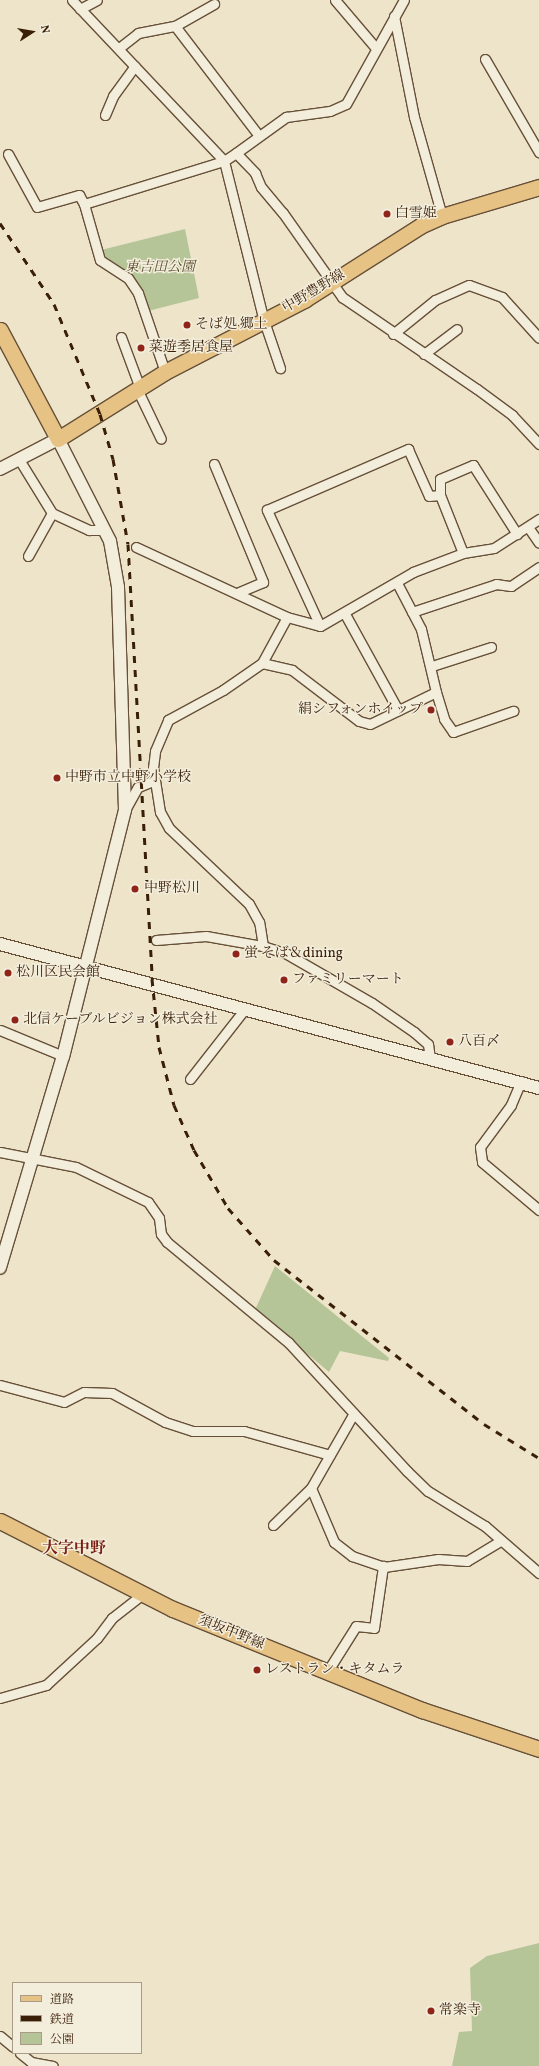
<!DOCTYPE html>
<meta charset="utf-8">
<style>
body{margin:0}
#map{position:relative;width:539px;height:2066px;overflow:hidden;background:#ede4c9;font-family:Vollkorn,"Noto Serif JP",serif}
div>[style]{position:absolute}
.green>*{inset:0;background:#b6c598}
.roads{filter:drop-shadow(1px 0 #675038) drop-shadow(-1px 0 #675038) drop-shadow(0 1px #675038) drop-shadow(0 -1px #675038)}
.minor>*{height:9px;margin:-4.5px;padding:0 4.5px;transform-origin:4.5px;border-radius:4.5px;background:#f3eddc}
.tertiary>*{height:12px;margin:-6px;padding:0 6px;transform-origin:6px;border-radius:6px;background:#f3eddc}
.primary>*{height:15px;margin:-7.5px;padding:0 7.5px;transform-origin:7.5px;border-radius:7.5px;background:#e6c284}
.rail>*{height:3px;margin-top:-1.5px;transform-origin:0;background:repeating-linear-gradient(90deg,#3a1f07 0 7px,transparent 0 14px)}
.dots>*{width:11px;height:11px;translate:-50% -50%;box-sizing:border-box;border:2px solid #f3eddc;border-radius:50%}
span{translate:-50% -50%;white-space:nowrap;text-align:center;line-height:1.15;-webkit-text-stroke:3px #f3eddc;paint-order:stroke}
.poi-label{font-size:14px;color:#3a1f07}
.left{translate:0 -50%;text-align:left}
.right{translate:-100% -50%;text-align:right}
.park-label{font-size:14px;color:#5f5132;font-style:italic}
.street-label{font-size:14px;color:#3a1f07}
.quarter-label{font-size:16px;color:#7a1f14;font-weight:700}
.legend{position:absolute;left:12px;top:1982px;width:130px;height:72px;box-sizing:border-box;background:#f3eddc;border:1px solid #a99b87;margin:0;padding:5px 7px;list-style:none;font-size:12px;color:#3a1f07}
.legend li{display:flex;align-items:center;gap:8px;height:20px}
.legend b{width:20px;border:1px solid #a99b87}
.north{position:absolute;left:12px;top:12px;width:40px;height:40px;-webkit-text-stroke:3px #f3eddc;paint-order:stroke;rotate:78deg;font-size:11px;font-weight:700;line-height:16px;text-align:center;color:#3a1f07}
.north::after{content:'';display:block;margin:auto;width:14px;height:18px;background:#3a1f07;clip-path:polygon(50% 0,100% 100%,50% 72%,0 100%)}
</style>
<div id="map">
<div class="green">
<div style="clip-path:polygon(185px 229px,199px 298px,144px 312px,128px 278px,112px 271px,97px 251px)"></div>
<div style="clip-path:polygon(275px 1266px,389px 1358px,388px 1361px,340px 1351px,329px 1372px,255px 1310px)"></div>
<div style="clip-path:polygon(539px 1943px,539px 2066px,452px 2066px,459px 2032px,472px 2031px,470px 1968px,487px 1956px)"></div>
</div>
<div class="roads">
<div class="minor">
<div style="left:72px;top:0;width:221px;rotate:46.6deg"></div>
<div style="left:224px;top:161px;width:14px;rotate:-34deg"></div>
<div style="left:236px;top:153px;width:28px;rotate:46deg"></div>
<div style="left:255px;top:173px;width:15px;rotate:67deg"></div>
<div style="left:261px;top:187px;width:34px;rotate:50deg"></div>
<div style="left:283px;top:213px;width:103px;rotate:54.9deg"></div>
<div style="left:342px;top:297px;width:163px;rotate:34.3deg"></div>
<div style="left:477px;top:389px;width:44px;rotate:36.6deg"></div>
<div style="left:512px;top:415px;width:40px;rotate:47deg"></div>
<div style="left:335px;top:0;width:62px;rotate:49.6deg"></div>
<div style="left:80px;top:9px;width:19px;rotate:-28deg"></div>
<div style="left:394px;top:16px;width:103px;rotate:78.8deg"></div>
<div style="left:414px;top:117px;width:103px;rotate:74.2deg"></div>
<div style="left:175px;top:26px;width:45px;rotate:-29.4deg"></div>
<div style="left:119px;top:48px;width:24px;rotate:-38deg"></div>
<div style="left:138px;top:33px;width:38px;rotate:-11deg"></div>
<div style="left:175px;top:26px;width:138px;rotate:52.6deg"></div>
<div style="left:485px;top:59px;width:108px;rotate:59.9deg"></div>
<div style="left:105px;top:115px;width:21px;rotate:-67deg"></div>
<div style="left:113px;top:96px;width:37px;rotate:-54deg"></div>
<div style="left:236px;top:153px;width:62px;rotate:-35.8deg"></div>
<div style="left:286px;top:117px;width:44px;rotate:-7.8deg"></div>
<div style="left:330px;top:111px;width:17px;rotate:-24deg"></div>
<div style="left:346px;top:104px;width:119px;rotate:-60.9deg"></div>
<div style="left:8px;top:154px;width:60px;rotate:61.3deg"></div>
<div style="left:37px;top:207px;width:44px;rotate:-15.9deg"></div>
<div style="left:79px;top:195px;width:10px;rotate:61deg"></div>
<div style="left:84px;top:204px;width:146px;rotate:-17.1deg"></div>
<div style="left:224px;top:161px;width:165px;rotate:76deg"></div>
<div style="left:264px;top:321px;width:50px;rotate:71.2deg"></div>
<div style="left:84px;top:204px;width:58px;rotate:74.1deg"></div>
<div style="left:100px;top:260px;width:33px;rotate:33deg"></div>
<div style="left:128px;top:278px;width:18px;rotate:56deg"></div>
<div style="left:138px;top:293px;width:83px;rotate:71.1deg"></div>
<div style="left:393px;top:334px;width:54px;rotate:-39deg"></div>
<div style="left:435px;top:300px;width:37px;rotate:-24deg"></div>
<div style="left:469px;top:285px;width:35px;rotate:20deg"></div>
<div style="left:502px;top:297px;width:55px;rotate:47.9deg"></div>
<div style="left:121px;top:337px;width:54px;rotate:69.6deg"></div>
<div style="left:424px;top:354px;width:41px;rotate:-37.1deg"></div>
<div style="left:137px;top:389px;width:55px;rotate:64.4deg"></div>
<div style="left:20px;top:461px;width:61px;rotate:58.4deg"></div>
<div style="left:214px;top:464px;width:128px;rotate:67.4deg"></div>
<div style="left:263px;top:582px;width:28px;rotate:157deg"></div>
<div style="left:440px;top:495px;width:16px;rotate:-90deg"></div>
<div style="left:440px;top:479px;width:36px;rotate:-23deg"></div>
<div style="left:473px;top:465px;width:82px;rotate:57.5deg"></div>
<div style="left:528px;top:527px;width:19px;rotate:55deg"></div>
<div style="left:136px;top:547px;width:166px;rotate:24.9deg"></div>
<div style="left:287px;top:617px;width:34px;rotate:15deg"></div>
<div style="left:320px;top:626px;width:108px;rotate:-30.1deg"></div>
<div style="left:413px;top:572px;width:53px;rotate:-20.8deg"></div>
<div style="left:463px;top:553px;width:31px;rotate:-9deg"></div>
<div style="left:494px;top:548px;width:54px;rotate:-32.8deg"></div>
<div style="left:28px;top:556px;width:49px;rotate:-60.8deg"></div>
<div style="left:52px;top:513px;width:41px;rotate:24.7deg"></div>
<div style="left:89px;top:530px;width:15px"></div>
<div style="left:397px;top:583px;width:52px;rotate:62.4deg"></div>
<div style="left:421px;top:629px;width:65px;rotate:76.6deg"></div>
<div style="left:436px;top:692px;width:28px;rotate:73deg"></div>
<div style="left:444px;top:719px;width:16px;rotate:55deg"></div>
<div style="left:453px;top:732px;width:64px;rotate:-19.3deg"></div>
<div style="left:412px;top:612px;width:89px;rotate:-18.4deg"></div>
<div style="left:496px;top:584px;width:15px;rotate:8deg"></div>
<div style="left:511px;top:586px;width:34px;rotate:-34deg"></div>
<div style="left:345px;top:614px;width:110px;rotate:61.1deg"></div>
<div style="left:320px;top:626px;width:128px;rotate:-114.6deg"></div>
<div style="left:267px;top:510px;width:154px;rotate:-23.4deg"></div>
<div style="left:408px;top:449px;width:51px;rotate:65.9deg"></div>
<div style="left:429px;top:496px;width:11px;rotate:-5deg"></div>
<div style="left:440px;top:495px;width:62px;rotate:68.4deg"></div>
<div style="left:262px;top:663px;width:31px;rotate:13deg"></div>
<div style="left:292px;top:670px;width:84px;rotate:37.3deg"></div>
<div style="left:359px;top:721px;width:11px;rotate:15deg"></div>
<div style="left:370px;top:724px;width:73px;rotate:-25.9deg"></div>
<div style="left:432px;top:666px;width:62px;rotate:-17.9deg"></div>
<div style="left:125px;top:810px;width:26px;rotate:-61deg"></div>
<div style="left:138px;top:787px;width:16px;rotate:-22deg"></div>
<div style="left:156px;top:940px;width:50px;rotate:-4.6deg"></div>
<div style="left:206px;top:936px;width:58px;rotate:10deg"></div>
<div style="left:263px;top:946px;width:25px;rotate:18deg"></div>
<div style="left:287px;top:954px;width:98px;rotate:30deg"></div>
<div style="left:372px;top:1003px;width:51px;rotate:34.6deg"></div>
<div style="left:414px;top:1032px;width:18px;rotate:41deg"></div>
<div style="left:428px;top:1044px;width:14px;rotate:82deg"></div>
<div style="left:263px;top:946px;width:24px;rotate:-99deg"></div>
<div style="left:259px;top:922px;width:21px;rotate:-119deg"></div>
<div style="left:249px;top:904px;width:110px;rotate:-136.5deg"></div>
<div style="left:169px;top:828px;width:18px;rotate:-119deg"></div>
<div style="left:160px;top:812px;width:45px;rotate:-99deg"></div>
<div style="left:153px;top:768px;width:17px;rotate:-83deg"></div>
<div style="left:155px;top:751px;width:34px;rotate:-67deg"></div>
<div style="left:168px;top:720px;width:63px;rotate:-28.6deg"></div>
<div style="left:223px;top:690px;width:47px;rotate:-34.7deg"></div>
<div style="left:262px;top:663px;width:52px;rotate:-61.5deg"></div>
<div style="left:0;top:1030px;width:68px;rotate:22.4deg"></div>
<div style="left:190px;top:1079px;width:88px;rotate:-52deg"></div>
<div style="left:521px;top:1081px;width:26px;rotate:113deg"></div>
<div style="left:511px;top:1105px;width:52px;rotate:126.4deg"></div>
<div style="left:480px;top:1147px;width:15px;rotate:82deg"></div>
<div style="left:482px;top:1162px;width:75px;rotate:40.1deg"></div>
<div style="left:0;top:1152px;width:77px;rotate:11.2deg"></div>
<div style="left:76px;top:1167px;width:80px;rotate:25.9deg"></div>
<div style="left:148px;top:1202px;width:19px;rotate:55deg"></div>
<div style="left:159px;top:1218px;width:16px;rotate:83deg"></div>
<div style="left:161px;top:1234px;width:10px;rotate:53deg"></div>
<div style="left:167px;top:1242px;width:157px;rotate:39.6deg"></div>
<div style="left:288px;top:1342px;width:176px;rotate:47.3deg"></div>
<div style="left:407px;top:1471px;width:29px;rotate:44deg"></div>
<div style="left:428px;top:1491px;width:67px;rotate:31.6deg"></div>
<div style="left:485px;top:1526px;width:72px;rotate:41deg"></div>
<div style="left:0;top:1385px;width:66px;rotate:14.9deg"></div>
<div style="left:64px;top:1402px;width:22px;rotate:-27deg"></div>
<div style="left:84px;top:1392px;width:28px;rotate:2deg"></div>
<div style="left:112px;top:1393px;width:60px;rotate:28.7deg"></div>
<div style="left:165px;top:1422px;width:29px;rotate:18deg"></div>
<div style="left:193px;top:1431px;width:51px"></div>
<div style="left:244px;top:1431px;width:89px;rotate:15.6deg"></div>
<div style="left:311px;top:1488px;width:59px;rotate:66.9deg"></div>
<div style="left:334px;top:1542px;width:23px;rotate:38deg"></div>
<div style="left:352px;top:1556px;width:34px;rotate:19deg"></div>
<div style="left:384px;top:1567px;width:55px;rotate:-8.4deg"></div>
<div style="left:438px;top:1559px;width:29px;rotate:4deg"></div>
<div style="left:467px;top:1561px;width:37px;rotate:-31deg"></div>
<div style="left:273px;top:1525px;width:53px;rotate:-44.2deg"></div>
<div style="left:311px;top:1488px;width:86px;rotate:-60.2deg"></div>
<div style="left:327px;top:1672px;width:54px;rotate:-57.8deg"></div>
<div style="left:356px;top:1626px;width:18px;rotate:6deg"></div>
<div style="left:374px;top:1628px;width:63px;rotate:-81.7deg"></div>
<div style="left:0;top:1698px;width:48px;rotate:-15.8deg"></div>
<div style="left:46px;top:1685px;width:69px;rotate:-42.7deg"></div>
<div style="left:97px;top:1638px;width:25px;rotate:-53deg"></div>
<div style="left:112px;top:1618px;width:39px;rotate:-38deg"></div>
<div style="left:0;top:2036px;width:17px;rotate:40deg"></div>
<div style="left:20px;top:2053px;width:14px;rotate:39deg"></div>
<div style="left:31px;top:2062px;width:22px;rotate:10deg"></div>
</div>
<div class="tertiary">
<div style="left:0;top:469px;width:65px;rotate:-27.3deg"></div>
<div style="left:58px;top:439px;width:114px;rotate:63deg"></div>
<div style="left:110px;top:541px;width:47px;rotate:80.1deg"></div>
<div style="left:118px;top:587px;width:223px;rotate:88.2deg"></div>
<div style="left:125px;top:810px;width:254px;rotate:104.1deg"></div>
<div style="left:63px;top:1056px;width:221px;rotate:106.6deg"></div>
<div style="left:0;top:944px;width:558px;rotate:14.96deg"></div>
</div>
<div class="primary">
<div style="left:0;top:330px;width:123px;rotate:62deg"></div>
<div style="left:58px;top:439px;width:126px;rotate:-32.1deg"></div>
<div style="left:165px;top:372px;width:157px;rotate:-27.4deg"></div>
<div style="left:304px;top:300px;width:138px;rotate:-32.5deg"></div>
<div style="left:420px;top:226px;width:24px;rotate:-24deg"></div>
<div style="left:442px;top:216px;width:101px;rotate:-16.6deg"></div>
<div style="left:0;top:1521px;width:194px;rotate:27deg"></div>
<div style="left:173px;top:1609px;width:269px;rotate:22.1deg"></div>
<div style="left:422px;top:1710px;width:123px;rotate:18.4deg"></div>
</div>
</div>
<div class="rail">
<div style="left:0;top:223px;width:97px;rotate:56.3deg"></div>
<div style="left:54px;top:304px;width:119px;rotate:67.3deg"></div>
<div style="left:100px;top:414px;width:47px;rotate:73.9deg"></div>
<div style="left:113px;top:459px;width:86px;rotate:80deg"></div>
<div style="left:128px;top:544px;width:436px;rotate:86.8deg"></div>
<div style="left:152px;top:979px;width:68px;rotate:84.1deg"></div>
<div style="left:159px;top:1047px;width:60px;rotate:75.5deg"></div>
<div style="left:174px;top:1105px;width:49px;rotate:66deg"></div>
<div style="left:194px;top:1150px;width:67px;rotate:59.6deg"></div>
<div style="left:228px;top:1208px;width:69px;rotate:48.5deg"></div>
<div style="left:274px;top:1260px;width:266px;rotate:38deg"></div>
<div style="left:484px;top:1424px;width:65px;rotate:31.7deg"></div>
</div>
<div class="dots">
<div style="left:387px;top:214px;background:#8f2418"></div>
<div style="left:187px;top:325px;background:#8f2418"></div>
<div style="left:141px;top:348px;background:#8f2418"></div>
<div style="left:431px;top:710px;background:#8f2418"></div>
<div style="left:57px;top:778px;background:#8f2418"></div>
<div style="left:135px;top:889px;background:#8f2418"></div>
<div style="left:236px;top:954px;background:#8f2418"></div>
<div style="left:8px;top:973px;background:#8f2418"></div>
<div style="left:284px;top:980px;background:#8f2418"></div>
<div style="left:15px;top:1020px;background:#8f2418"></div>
<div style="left:450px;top:1042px;background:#8f2418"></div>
<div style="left:257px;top:1670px;background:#8f2418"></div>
<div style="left:431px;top:2011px;background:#8f2418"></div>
</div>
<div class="poi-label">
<span class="left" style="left:395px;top:214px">白雪姫</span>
<span class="left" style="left:195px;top:325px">そば処 郷土</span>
<span class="left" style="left:149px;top:348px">菜遊季居食屋</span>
<span class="right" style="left:423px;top:710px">絹シフォンホイップ</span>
<span class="left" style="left:65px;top:778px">中野市立中野小学校</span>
<span class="left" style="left:144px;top:889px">中野松川</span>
<span class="left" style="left:244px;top:954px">蛍 そば＆dining</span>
<span class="left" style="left:16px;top:973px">松川区民会館</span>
<span class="left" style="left:292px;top:980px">ファミリーマート</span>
<span class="left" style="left:23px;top:1020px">北信ケーブルビジョン株式会社</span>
<span class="left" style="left:458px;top:1042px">八百〆</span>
<span class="left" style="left:265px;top:1670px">レストラン・キタムラ</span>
<span class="left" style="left:439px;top:2011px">常楽寺</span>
</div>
<div class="park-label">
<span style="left:160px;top:268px">東吉田公園</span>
</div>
<div class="street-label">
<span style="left:314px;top:292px;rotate:-31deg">中野豊野線</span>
<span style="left:231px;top:1633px;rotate:22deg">須坂中野線</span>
</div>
<div class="quarter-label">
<span style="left:74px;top:1549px">大字中野</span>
</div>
<ul class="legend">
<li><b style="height:5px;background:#e6c284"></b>道路</li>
<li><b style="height:5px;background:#3a1f07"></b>鉄道</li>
<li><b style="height:11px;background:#b6c598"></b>公園</li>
</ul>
<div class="north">N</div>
</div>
